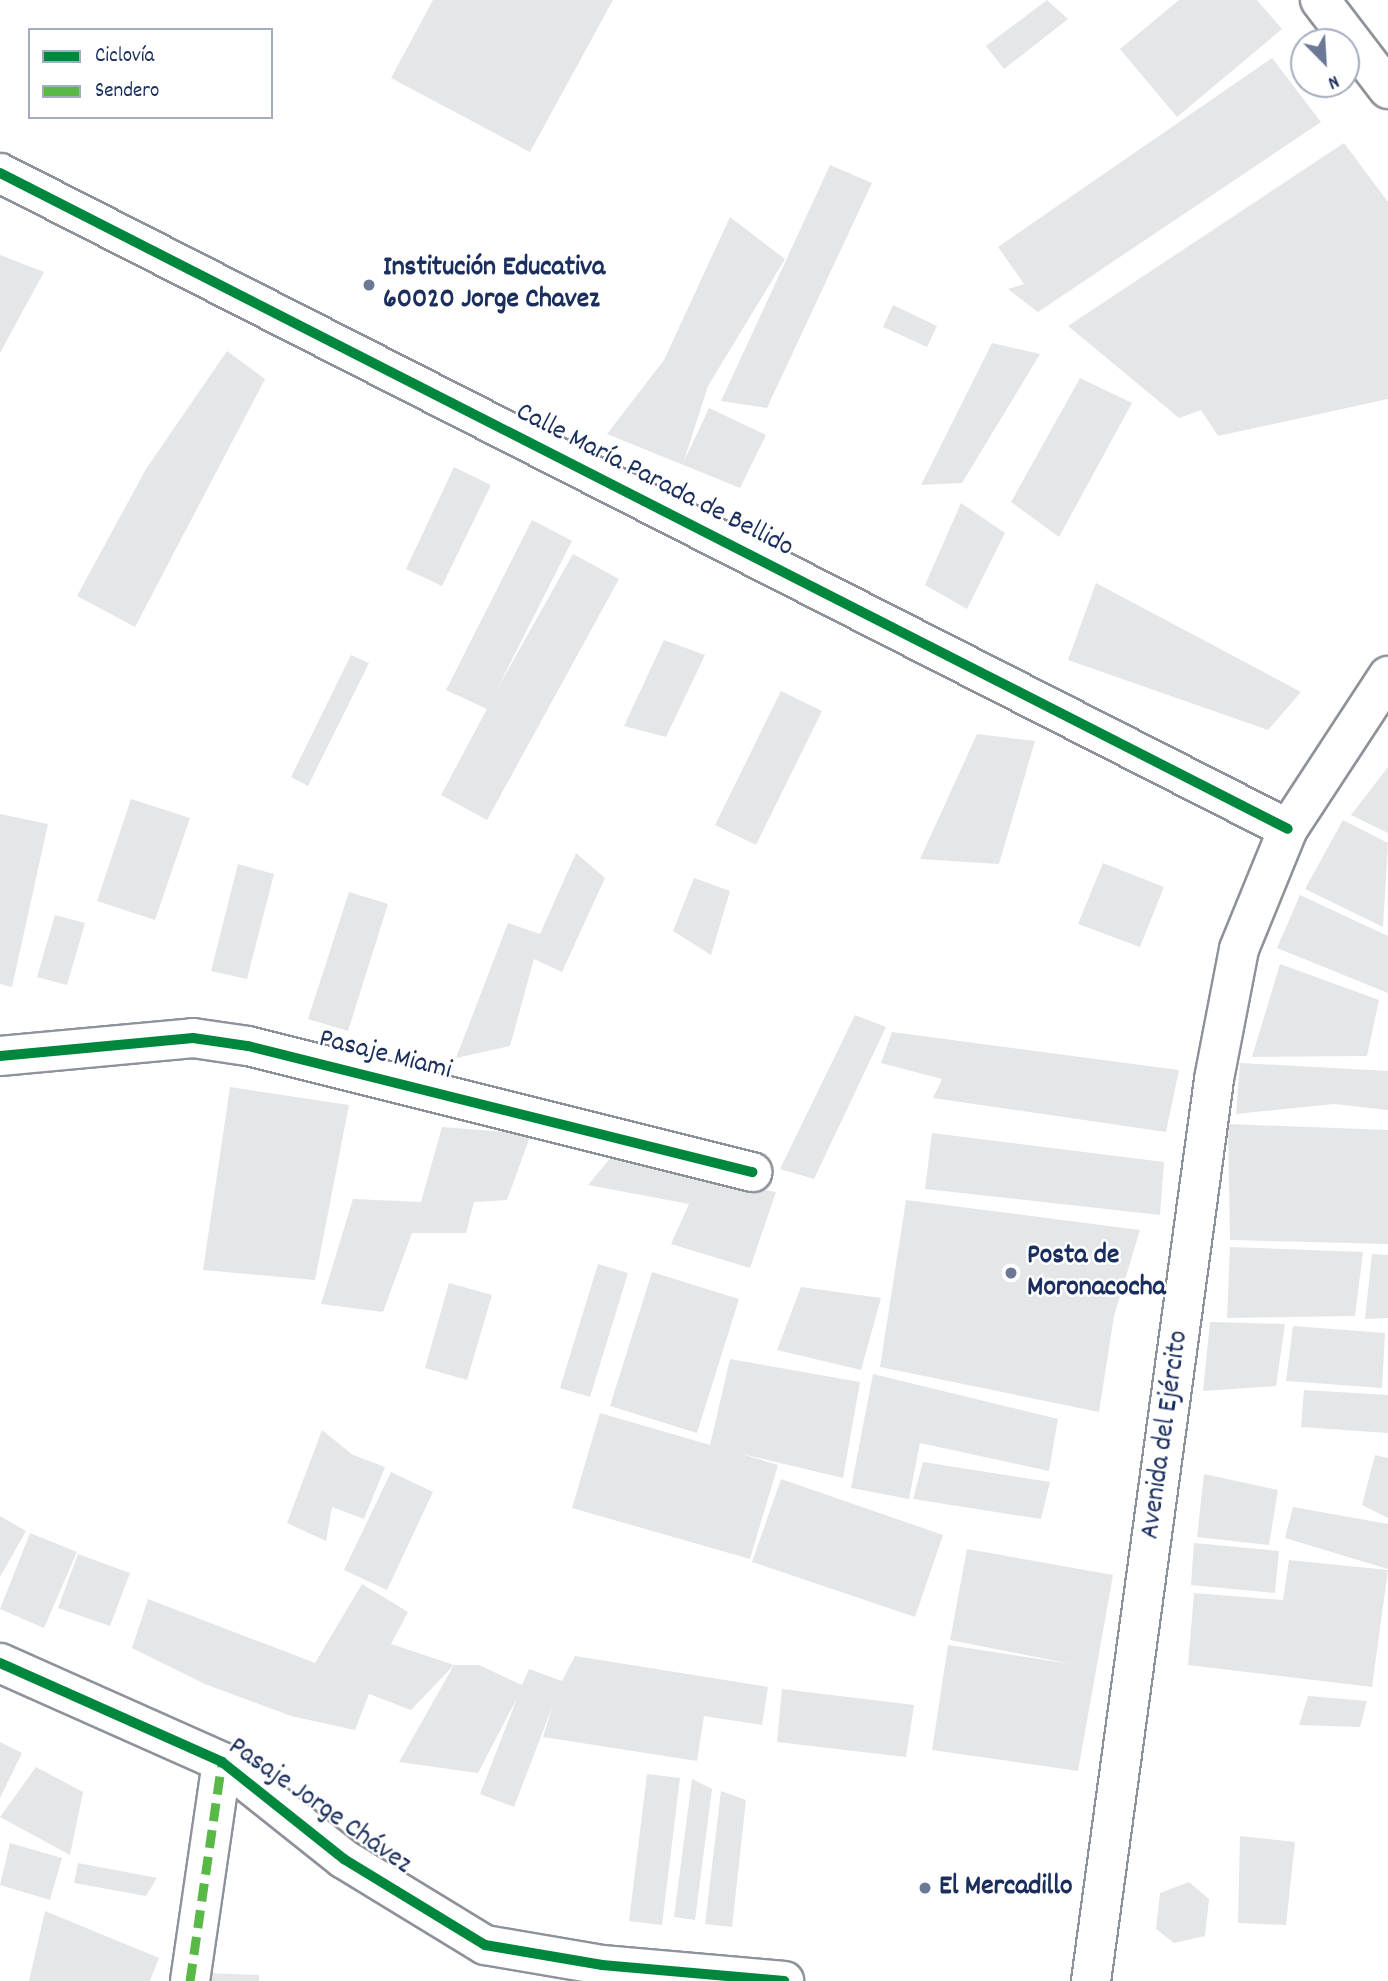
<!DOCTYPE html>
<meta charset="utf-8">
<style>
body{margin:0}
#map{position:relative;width:1388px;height:1981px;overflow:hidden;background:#fff;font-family:Dekko,sans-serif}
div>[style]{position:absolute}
.building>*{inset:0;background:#e5e6e8}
.roads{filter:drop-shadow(2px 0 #8e929a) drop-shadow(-2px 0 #8e929a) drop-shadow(0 2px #8e929a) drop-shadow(0 -2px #8e929a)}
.minor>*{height:38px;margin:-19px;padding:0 19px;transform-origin:19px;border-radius:19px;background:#fff}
.secondary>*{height:38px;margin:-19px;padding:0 19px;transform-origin:19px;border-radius:19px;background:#fff}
.quiet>*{height:9px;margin-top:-4.5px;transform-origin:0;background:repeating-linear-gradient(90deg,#58b947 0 18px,transparent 0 27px)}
.cycleway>*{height:10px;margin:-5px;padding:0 5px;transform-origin:5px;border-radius:5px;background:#00873e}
.dots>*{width:19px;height:19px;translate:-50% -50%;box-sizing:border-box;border:4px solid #fff;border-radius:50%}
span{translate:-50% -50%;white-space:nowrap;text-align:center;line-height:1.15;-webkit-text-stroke:5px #fff;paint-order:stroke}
.poi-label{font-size:28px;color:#1b2f5e;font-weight:700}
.left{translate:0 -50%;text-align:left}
.street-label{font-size:28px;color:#1b2f5e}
.legend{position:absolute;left:28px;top:28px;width:245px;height:91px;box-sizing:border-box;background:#fff;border:2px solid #a4acbf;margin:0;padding:9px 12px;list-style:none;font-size:21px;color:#1b2f5e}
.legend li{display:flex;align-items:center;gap:14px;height:35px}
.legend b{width:35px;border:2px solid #a4acbf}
.north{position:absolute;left:1290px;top:28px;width:70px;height:70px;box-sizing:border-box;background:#fff;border:2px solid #a4acbf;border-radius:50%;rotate:156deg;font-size:19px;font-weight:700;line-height:28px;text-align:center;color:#1b2f5e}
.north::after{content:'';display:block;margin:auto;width:24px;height:32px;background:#6b7896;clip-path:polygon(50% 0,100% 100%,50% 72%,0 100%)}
</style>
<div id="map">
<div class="building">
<div style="clip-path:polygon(433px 0,613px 0,530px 152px,391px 78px)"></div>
<div style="clip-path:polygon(1047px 0,1068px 19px,1004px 69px,986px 46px)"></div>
<div style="clip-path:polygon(1179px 0,1257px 0,1282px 29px,1177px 117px,1120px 49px)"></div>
<div style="clip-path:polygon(1272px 58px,1321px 122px,1038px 312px,1008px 289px,1024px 284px,998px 247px)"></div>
<div style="clip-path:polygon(1344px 143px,1388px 202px,1388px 399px,1218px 436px,1201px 410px,1179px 418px,1068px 326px)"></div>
<div style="clip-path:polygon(830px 165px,872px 183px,767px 408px,721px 401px)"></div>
<div style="clip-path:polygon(730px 217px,785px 259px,708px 386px,684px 461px,709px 408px,766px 435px,740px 488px,607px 434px,664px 360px)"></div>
<div style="clip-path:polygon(0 255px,44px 272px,0 353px)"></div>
<div style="clip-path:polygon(893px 305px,937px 326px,927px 347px,883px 327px)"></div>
<div style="clip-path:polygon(992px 343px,1040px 354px,962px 483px,921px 485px)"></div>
<div style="clip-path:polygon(227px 351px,265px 379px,135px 627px,77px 596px,146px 469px)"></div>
<div style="clip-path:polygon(1080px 378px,1132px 403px,1059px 537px,1011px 502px)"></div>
<div style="clip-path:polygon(454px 467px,491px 485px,442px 586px,406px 569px)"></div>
<div style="clip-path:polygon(961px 503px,1005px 533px,967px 609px,925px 585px)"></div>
<div style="clip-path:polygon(532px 520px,572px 541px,496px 691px,573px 554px,619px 579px,487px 820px,441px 795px,487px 709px,446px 690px)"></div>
<div style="clip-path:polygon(1096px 583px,1301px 692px,1268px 730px,1068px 660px)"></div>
<div style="clip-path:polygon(664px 640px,705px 655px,666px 737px,624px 726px)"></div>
<div style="clip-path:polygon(351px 655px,369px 663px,308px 786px,291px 777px)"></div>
<div style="clip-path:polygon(781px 691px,822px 711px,756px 845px,715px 825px)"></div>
<div style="clip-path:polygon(977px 734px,1035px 741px,999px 864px,920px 859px)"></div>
<div style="clip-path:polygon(1388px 767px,1388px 833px,1351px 815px)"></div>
<div style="clip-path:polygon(131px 799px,190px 818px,155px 920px,97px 901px)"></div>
<div style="clip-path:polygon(0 814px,48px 824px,12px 987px,0 984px)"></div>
<div style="clip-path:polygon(1343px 820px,1388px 843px,1383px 927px,1305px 889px)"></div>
<div style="clip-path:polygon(576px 853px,605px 878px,562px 972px,534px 959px,510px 1046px,456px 1058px,508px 923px,540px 934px)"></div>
<div style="clip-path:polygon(1103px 863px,1164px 887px,1140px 947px,1078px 924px)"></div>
<div style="clip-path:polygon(238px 864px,274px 874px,247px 979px,211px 971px)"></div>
<div style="clip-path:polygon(694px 878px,730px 891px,711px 955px,673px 931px)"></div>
<div style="clip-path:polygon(349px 892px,388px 904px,348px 1031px,308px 1019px)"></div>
<div style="clip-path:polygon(1300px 895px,1388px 936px,1388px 993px,1277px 948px)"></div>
<div style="clip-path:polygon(55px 915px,85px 923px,67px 985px,37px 977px)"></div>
<div style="clip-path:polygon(1280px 964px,1379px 1000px,1367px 1056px,1252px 1057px)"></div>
<div style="clip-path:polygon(855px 1015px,886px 1027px,814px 1179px,780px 1169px)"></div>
<div style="clip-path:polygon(892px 1032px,1179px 1070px,1166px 1132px,933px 1098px,942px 1079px,881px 1063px)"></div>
<div style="clip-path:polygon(1240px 1063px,1388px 1071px,1388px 1110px,1334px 1104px,1236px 1114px)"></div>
<div style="clip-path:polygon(230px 1087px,349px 1105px,315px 1280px,203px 1270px)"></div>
<div style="clip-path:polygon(1228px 1124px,1388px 1130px,1388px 1244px,1230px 1240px)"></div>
<div style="clip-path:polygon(442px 1127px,531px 1134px,507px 1200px,474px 1202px,466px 1233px,412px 1233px,383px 1312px,321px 1304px,353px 1199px,421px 1202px)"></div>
<div style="clip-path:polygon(932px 1133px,1164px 1162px,1160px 1215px,925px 1189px)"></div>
<div style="clip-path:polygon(618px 1149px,699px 1179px,776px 1192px,750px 1268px,671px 1244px,689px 1204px,588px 1185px)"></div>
<div style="clip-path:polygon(906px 1200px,1140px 1230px,1114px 1316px,1099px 1412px,880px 1367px)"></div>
<div style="clip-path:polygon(1230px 1247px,1363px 1252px,1355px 1316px,1227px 1318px)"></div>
<div style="clip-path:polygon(1372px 1254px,1388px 1255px,1388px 1318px,1365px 1319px)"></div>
<div style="clip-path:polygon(598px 1264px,628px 1273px,590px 1397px,560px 1388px)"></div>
<div style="clip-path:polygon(652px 1272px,739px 1299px,697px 1433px,610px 1406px)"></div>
<div style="clip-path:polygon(449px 1283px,492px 1295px,467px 1380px,425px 1368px)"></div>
<div style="clip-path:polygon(801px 1287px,881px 1298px,861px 1370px,777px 1350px)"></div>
<div style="clip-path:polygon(1210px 1322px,1285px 1324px,1276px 1386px,1203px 1391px)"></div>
<div style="clip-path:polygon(1293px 1326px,1385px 1333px,1382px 1388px,1286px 1381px)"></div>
<div style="clip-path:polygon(730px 1359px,860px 1382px,843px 1478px,738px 1453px,778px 1465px,750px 1559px,572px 1508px,600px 1413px,710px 1445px)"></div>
<div style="clip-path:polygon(873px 1374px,1058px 1419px,1049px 1471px,920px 1443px,909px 1499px,851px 1488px)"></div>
<div style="clip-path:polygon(1304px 1390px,1388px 1395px,1388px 1433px,1301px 1427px)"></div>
<div style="clip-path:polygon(322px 1430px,353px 1455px,385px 1467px,364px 1519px,332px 1507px,326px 1541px,287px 1523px)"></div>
<div style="clip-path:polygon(1375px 1455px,1388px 1458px,1388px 1518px,1362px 1505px)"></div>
<div style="clip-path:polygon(923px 1462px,1050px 1482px,1041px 1519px,913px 1499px)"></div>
<div style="clip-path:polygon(391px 1472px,433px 1492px,387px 1590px,344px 1570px)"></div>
<div style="clip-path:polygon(1204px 1474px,1278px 1490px,1269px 1545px,1197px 1537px)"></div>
<div style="clip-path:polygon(781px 1479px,943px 1535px,915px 1617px,752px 1562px)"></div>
<div style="clip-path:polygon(1293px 1507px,1388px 1524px,1388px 1569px,1285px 1538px)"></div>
<div style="clip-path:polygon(0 1516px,26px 1531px,0 1577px)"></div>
<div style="clip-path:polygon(30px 1533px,77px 1552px,44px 1628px,0 1609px)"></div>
<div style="clip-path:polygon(1194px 1543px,1279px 1551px,1275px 1593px,1191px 1585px)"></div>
<div style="clip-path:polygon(967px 1549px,1113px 1575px,1078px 1771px,932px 1750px,948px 1645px,1071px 1664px,950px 1640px)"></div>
<div style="clip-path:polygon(78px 1554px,130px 1573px,110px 1626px,58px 1608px)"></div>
<div style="clip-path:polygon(1289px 1560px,1388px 1570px,1372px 1687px,1188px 1665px,1194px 1593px,1283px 1600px)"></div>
<div style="clip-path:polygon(362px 1584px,408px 1612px,391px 1644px,454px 1665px,411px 1710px,369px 1694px,355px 1730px,291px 1716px,205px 1684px,132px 1648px,148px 1599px,315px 1663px)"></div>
<div style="clip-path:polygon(575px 1656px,768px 1687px,762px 1725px,704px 1716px,697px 1761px,543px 1737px,553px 1705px,514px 1807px,480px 1794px,517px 1698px,478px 1773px,399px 1762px,454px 1665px,479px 1665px,522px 1685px,529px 1669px,562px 1681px)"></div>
<div style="clip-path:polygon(782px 1689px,914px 1705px,906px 1757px,777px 1742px)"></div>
<div style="clip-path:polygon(1308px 1696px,1367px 1701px,1360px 1727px,1299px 1725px)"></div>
<div style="clip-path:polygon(0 1742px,22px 1753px,0 1798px)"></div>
<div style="clip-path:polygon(36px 1767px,83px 1792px,70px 1855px,0 1817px)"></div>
<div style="clip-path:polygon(647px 1774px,680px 1778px,662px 1925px,629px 1921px)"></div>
<div style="clip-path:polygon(692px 1779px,712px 1789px,695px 1920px,674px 1917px)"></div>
<div style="clip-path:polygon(721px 1791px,746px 1800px,732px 1927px,705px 1924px)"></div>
<div style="clip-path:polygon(1240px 1836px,1295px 1842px,1286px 1925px,1238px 1923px)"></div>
<div style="clip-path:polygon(10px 1843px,62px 1858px,50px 1900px,0 1885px)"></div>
<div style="clip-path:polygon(78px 1863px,157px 1878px,146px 1896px,74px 1883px)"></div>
<div style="clip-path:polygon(1189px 1882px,1209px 1899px,1205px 1936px,1174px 1943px,1156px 1929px,1160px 1893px)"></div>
<div style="clip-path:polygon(45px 1911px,159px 1958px,150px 1981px,29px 1981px)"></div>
<div style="clip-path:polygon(207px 1973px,259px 1975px,259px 1981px,206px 1981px)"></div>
</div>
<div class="roads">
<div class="minor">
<div style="left:0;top:173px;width:1445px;rotate:26.99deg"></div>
<div style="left:0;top:1056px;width:194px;rotate:-5.3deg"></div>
<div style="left:193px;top:1038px;width:56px;rotate:8.3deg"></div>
<div style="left:248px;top:1046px;width:520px;rotate:14.04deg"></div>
<div style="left:0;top:1663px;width:243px;rotate:24deg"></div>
<div style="left:222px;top:1762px;width:156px;rotate:38.5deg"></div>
<div style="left:344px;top:1859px;width:165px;rotate:31.4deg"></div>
<div style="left:485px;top:1945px;width:119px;rotate:9.7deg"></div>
<div style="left:602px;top:1965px;width:183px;rotate:5deg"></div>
<div style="left:190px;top:1981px;width:221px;rotate:-81.7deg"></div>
</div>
<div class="secondary">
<div style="left:1320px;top:0;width:112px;rotate:52.6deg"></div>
<div style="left:1091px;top:1981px;width:910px;rotate:-82.23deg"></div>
<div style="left:1214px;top:1079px;width:132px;rotate:-79.1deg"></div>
<div style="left:1239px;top:949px;width:130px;rotate:-67.8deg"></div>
<div style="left:1288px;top:829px;width:183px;rotate:-56.8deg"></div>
</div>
</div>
<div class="quiet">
<div style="left:190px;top:1981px;width:221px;rotate:-81.7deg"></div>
</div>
<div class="cycleway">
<div style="left:0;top:173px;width:1445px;rotate:26.99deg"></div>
<div style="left:0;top:1056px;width:194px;rotate:-5.3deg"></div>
<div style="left:193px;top:1038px;width:56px;rotate:8.3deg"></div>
<div style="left:248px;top:1046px;width:520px;rotate:14.04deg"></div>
<div style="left:0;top:1663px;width:243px;rotate:24deg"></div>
<div style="left:222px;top:1762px;width:156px;rotate:38.5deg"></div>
<div style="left:344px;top:1859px;width:165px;rotate:31.4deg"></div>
<div style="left:485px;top:1945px;width:119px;rotate:9.7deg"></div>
<div style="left:602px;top:1965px;width:183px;rotate:5deg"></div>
</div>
<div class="dots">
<div style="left:369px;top:285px;background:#6b7896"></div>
<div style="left:1011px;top:1273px;background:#6b7896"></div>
<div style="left:925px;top:1888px;background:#6b7896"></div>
</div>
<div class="poi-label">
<span class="left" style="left:383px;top:285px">Institución Educativa<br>60020 Jorge Chavez</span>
<span class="left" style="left:1027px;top:1273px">Posta de<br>Moronacocha</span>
<span class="left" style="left:939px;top:1888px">El Mercadillo</span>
</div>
<div class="street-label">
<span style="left:654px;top:481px;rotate:27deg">Calle María Parada de Bellido</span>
<span style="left:385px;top:1056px;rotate:14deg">Pasaje Miami</span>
<span style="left:1166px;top:1435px;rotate:-82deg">Avenida del Ejército</span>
<span style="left:319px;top:1807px;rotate:35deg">Pasaje Jorge Chávez</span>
</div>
<ul class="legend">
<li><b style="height:9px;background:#00873e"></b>Ciclovía</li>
<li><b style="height:9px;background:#58b947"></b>Sendero</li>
</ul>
<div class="north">N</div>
</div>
